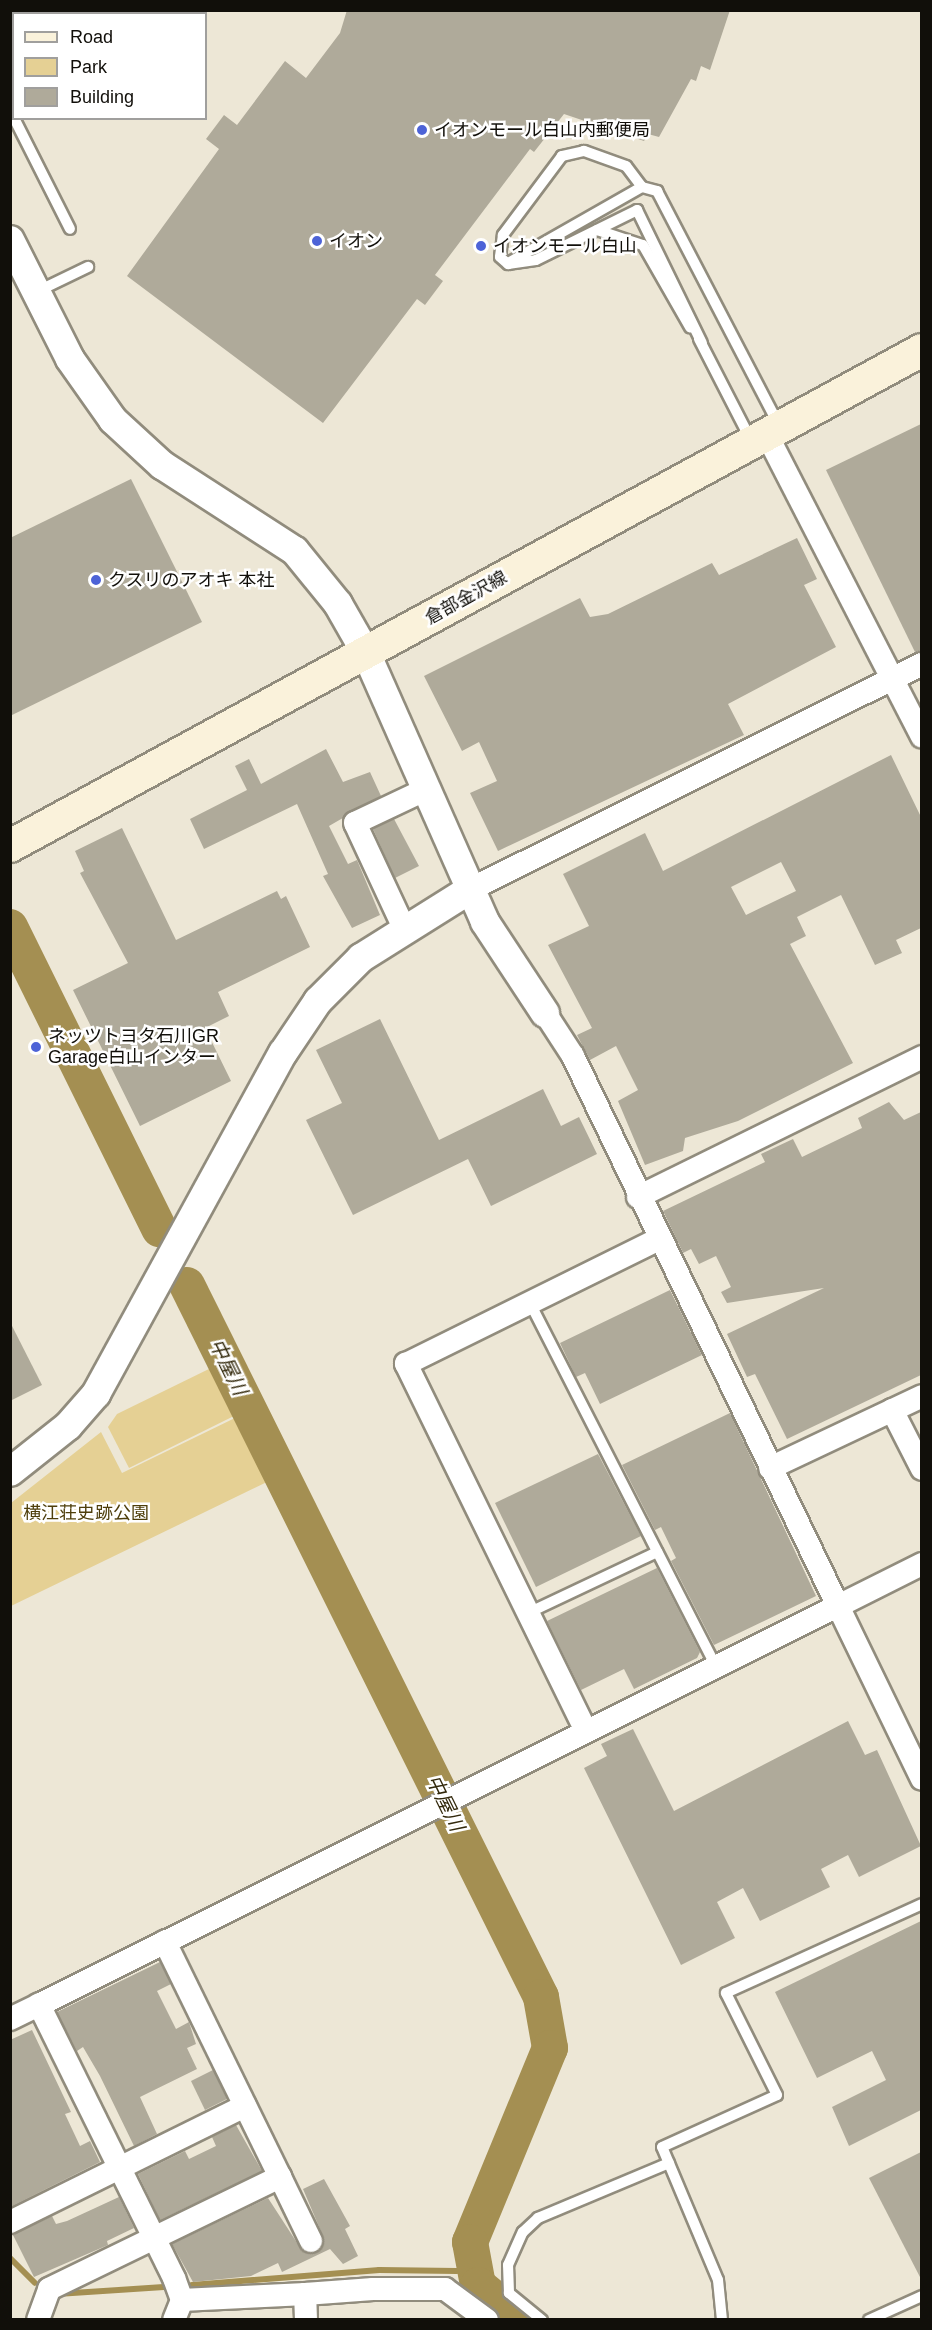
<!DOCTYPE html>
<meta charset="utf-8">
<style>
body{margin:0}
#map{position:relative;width:932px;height:2330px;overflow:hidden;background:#ede7d6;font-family:Arial,"Noto Sans JP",sans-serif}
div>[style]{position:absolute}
.green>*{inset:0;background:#e5d094}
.stream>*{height:6px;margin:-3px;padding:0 3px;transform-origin:3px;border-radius:3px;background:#a48f52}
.river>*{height:36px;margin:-18px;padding:0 18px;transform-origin:18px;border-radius:18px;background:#a48f52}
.building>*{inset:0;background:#afaa9a}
.roads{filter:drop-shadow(2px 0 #918c7d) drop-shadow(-2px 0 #918c7d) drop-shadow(0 2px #918c7d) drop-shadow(0 -2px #918c7d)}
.service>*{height:10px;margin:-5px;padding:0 5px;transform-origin:5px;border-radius:5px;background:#fff}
.minor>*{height:22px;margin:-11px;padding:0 11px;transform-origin:11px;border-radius:11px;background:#fff}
.tertiary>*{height:28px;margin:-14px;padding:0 14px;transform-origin:14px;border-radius:14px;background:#fff}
.secondary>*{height:32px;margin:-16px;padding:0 16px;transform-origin:16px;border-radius:16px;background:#faf2db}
.dots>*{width:16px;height:16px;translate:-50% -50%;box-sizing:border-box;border:3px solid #fff;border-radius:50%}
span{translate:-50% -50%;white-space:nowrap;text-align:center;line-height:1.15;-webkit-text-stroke:5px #fff;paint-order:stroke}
.poi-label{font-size:18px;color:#110f0a}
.left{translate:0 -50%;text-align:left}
.street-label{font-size:18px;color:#110f0a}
.park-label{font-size:18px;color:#4e3e0b}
.water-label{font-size:20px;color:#32280b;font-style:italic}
.frame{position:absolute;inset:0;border:12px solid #110f0a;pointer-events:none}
.legend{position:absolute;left:12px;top:12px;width:195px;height:108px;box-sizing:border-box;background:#fff;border:2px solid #a09f9d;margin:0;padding:8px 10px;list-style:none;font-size:18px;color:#110f0a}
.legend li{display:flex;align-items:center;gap:12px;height:30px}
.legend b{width:30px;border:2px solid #a09f9d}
</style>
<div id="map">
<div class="green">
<div style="clip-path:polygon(213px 1367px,236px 1415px,129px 1468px,108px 1427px,117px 1414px)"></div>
<div style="clip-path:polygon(237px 1417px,269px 1481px,11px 1606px,11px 1503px,101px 1432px,122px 1473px)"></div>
</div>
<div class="stream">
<div style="left:10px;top:2258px;width:35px;rotate:45deg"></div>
<div style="left:467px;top:2274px;width:6px;rotate:9deg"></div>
<div style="left:192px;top:2285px;width:188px;rotate:-4.6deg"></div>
<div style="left:379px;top:2270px;width:78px;rotate:0.7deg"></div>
<div style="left:57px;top:2294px;width:107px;rotate:-3.7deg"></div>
</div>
<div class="river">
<div style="left:10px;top:927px;width:337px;rotate:63.7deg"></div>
<div style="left:187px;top:1285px;width:795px;rotate:63.56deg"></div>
<div style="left:541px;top:1997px;width:52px;rotate:80deg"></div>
<div style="left:550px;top:2048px;width:210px;rotate:112.4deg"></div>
<div style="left:470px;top:2242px;width:44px;rotate:79.5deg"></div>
<div style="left:478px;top:2285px;width:55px;rotate:39.8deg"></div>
</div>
<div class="building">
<div style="clip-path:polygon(347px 10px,730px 10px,710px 70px,701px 66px,696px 81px,691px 79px,659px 137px,648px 134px,644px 141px,564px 114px,534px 152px,530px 149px,435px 275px,443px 281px,425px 305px,417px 299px,323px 423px,127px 276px,219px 149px,206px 139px,224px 115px,237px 125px,285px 61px,306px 78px,340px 33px)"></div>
<div style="clip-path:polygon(921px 424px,921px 651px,915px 652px,826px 470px)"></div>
<div style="clip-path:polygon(131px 479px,202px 622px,10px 716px,10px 538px)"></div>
<div style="clip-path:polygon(797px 538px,817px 579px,804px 585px,836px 647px,728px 704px,744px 735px,498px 851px,470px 793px,497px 781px,479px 742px,462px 751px,424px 676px,580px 598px,590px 617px,608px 614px,712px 563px,719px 575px)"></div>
<div style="clip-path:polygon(326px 749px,343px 782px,370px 772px,381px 796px,329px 826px,348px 864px,357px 860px,380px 915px,352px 928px,323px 876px,328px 874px,297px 804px,204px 849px,190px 819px,247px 790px,235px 766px,249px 759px,261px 784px)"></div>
<div style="clip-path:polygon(evenodd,891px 755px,921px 817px,921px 928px,896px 940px,902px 953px,875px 965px,841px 895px,797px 917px,806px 936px,790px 944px,853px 1063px,738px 1121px,685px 1138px,683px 1151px,645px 1165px,618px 1101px,638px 1090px,616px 1046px,590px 1060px,577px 1035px,592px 1028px,548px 945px,589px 926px,563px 874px,645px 833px,663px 871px,891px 755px,781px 862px,796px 891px,746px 915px,731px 887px,781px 862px)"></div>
<div style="clip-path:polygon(394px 819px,419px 866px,395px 878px,373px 829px)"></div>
<div style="clip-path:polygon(122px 828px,176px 940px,277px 891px,281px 899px,286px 896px,310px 947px,218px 992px,229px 1016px,205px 1028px,231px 1081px,140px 1126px,73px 990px,128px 963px,80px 873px,84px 871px,75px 851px)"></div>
<div style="clip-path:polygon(380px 1019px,439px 1140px,543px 1089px,561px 1126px,579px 1117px,597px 1154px,491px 1206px,468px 1159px,353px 1215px,306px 1120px,342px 1103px,316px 1050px)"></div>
<div style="clip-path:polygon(889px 1102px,904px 1120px,921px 1112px,921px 1375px,787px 1439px,755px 1374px,747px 1377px,727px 1334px,824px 1288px,727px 1303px,721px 1292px,731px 1287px,716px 1256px,699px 1264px,691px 1249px,683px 1253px,663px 1211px,765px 1162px,761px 1154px,793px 1139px,802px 1157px,862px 1128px,858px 1118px)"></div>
<div style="clip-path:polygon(670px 1290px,702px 1355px,600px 1404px,585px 1373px,576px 1377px,560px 1343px)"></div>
<div style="clip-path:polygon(10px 1322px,42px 1385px,10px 1401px)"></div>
<div style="clip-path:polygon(730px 1413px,816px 1596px,714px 1645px,671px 1561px,676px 1558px,661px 1527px,655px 1530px,622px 1465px)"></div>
<div style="clip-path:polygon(598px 1454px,641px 1536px,536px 1587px,495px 1503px)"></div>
<div style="clip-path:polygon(657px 1568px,700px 1652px,697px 1658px,634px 1689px,624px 1669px,581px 1690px,547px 1621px)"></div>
<div style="clip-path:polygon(848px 1721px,865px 1755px,877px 1750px,921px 1846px,859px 1877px,848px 1855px,821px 1869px,830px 1887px,760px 1921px,743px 1888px,717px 1902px,735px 1938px,681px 1965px,584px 1768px,607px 1756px,601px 1744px,633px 1729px,674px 1811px)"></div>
<div style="clip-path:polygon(921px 1921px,921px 2110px,849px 2146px,832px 2107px,886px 2080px,872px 2051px,817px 2078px,775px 1992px)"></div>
<div style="clip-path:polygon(160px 1962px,171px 1984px,157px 1991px,176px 2029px,189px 2022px,196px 2044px,187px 2048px,197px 2069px,140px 2097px,157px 2134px,134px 2146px,100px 2076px,83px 2047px,77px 2051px,57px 2012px)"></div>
<div style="clip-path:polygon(32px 2030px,71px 2112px,65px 2114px,80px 2146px,90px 2141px,100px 2162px,10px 2207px,10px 2040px)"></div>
<div style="clip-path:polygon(213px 2070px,227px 2099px,205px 2110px,191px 2081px)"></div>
<div style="clip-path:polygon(236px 2125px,262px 2171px,160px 2220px,138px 2174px,185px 2151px,189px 2159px,216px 2146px,212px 2137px)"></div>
<div style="clip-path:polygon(921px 2152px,921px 2279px,869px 2178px)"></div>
<div style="clip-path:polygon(324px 2179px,350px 2226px,345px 2229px,358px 2256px,343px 2264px,330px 2249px,282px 2272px,278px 2263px,251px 2276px,193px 2282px,172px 2244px,268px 2198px,303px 2252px,317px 2253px,323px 2236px,303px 2189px)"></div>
<div style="clip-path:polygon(119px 2197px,134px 2228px,107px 2241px,108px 2245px,34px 2277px,13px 2235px,52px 2216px,56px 2224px,67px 2221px)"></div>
</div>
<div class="roads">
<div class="service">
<div style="left:14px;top:118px;width:124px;rotate:63.2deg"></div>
<div style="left:642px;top:187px;width:26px;rotate:-127deg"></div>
<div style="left:626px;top:166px;width:45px;rotate:-160.3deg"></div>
<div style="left:584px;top:151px;width:23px;rotate:167deg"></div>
<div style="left:562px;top:156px;width:99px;rotate:126.8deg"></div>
<div style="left:503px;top:235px;width:22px;rotate:98deg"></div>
<div style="left:500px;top:257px;width:11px;rotate:41deg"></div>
<div style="left:508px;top:264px;width:28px;rotate:-8deg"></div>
<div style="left:536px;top:260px;width:113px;rotate:-26.3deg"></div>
<div style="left:637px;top:210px;width:148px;rotate:64deg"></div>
<div style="left:597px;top:230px;width:48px;rotate:18.1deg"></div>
<div style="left:643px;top:245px;width:95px;rotate:60.2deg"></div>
<div style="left:508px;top:263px;width:154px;rotate:-29.6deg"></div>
<div style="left:642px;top:187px;width:16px;rotate:15deg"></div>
<div style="left:657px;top:191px;width:264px;rotate:62.5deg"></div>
<div style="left:36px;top:292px;width:58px;rotate:-25.7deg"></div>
<div style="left:699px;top:339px;width:114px;rotate:62.8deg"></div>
<div style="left:530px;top:1303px;width:408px;rotate:62.9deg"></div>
<div style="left:528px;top:1613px;width:143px;rotate:-25.3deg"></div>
<div style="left:542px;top:2320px;width:43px;rotate:-140.7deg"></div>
<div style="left:509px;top:2293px;width:28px;rotate:-92deg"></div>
<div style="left:508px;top:2265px;width:36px;rotate:-66deg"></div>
<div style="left:523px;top:2232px;width:21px;rotate:-43deg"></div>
<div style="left:538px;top:2218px;width:142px;rotate:-22.8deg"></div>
<div style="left:722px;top:2320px;width:40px;rotate:-95.7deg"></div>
<div style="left:718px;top:2280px;width:144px;rotate:-112.8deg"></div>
<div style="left:662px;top:2147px;width:126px;rotate:-24.3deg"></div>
<div style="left:777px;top:2095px;width:114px;rotate:-116.6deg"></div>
<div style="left:726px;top:1993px;width:215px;rotate:-24.4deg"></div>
<div style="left:869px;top:2320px;width:58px;rotate:-24.4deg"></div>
</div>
<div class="minor">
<div style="left:767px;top:435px;width:339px;rotate:62.8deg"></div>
<div style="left:471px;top:889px;width:504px;rotate:-26.51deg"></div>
<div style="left:404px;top:928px;width:116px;rotate:-115deg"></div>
<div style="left:355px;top:823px;width:80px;rotate:-25.3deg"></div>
<div style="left:638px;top:1197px;width:317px;rotate:-26.2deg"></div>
<div style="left:892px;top:1410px;width:66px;rotate:63deg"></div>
<div style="left:770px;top:1468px;width:168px;rotate:-25.3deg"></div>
<div style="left:922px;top:1564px;width:94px;rotate:153.4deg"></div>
<div style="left:838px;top:1606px;width:192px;rotate:64.1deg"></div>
<div style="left:585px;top:1729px;width:407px;rotate:-116.1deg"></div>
<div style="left:406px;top:1364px;width:282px;rotate:-26.3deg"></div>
<div style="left:10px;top:2019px;width:32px;rotate:-26deg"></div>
<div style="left:280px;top:2177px;width:71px;rotate:64.2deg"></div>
<div style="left:10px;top:2222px;width:262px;rotate:-26.3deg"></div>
<div style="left:182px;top:2300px;width:123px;rotate:-2.8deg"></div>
<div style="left:38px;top:2320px;width:33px;rotate:-70deg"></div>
<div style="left:49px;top:2289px;width:257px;rotate:-25.9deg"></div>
<div style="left:280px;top:2177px;width:262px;rotate:-116.1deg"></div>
<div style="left:174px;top:2320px;width:22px;rotate:-68deg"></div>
<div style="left:182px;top:2300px;width:23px;rotate:-110deg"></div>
<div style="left:174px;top:2278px;width:305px;rotate:-116.3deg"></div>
<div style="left:39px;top:2005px;width:893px;rotate:-26.54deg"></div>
<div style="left:838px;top:1606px;width:611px;rotate:-115.73deg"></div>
<div style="left:573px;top:1056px;width:51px;rotate:-123.1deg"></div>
<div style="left:306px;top:2320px;width:26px;rotate:-92deg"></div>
<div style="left:305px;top:2294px;width:68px;rotate:-4.2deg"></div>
<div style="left:373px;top:2289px;width:72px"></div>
<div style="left:445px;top:2289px;width:52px;rotate:36.4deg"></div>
</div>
<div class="tertiary">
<div style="left:10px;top:240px;width:133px;rotate:63.2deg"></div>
<div style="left:70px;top:359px;width:75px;rotate:54.8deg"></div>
<div style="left:113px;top:420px;width:67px;rotate:42.6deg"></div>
<div style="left:162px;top:465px;width:158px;rotate:32.9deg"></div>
<div style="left:295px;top:551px;width:68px;rotate:50.9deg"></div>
<div style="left:338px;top:604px;width:56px;rotate:60.3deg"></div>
<div style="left:366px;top:653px;width:294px;rotate:66.1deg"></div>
<div style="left:485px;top:922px;width:109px;rotate:56.6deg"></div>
<div style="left:10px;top:1472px;width:74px;rotate:-38.4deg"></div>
<div style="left:68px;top:1426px;width:43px;rotate:-48.8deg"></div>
<div style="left:96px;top:1394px;width:389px;rotate:-61.3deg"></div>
<div style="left:283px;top:1053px;width:63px;rotate:-56.1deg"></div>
<div style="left:318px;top:1001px;width:61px;rotate:-45deg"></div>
<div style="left:361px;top:958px;width:130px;rotate:-32.1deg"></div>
</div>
<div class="secondary">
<div style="left:10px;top:846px;width:1038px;rotate:-28.54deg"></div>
</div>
</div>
<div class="dots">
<div style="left:422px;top:130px;background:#4d63d7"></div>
<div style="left:317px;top:241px;background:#4d63d7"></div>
<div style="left:481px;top:246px;background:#4d63d7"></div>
<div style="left:96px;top:580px;background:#4d63d7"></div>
<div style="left:36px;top:1047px;background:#4d63d7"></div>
</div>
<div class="poi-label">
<span class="left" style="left:434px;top:130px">イオンモール白山内郵便局</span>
<span class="left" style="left:329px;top:241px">イオン</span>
<span class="left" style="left:493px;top:246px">イオンモール白山</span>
<span class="left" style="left:108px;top:580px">クスリのアオキ 本社</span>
<span class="left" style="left:48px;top:1047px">ネッツトヨタ石川GR<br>Garage白山インター</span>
</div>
<div class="street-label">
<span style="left:466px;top:598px;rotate:-29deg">倉部金沢線</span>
</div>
<div class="park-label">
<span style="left:86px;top:1513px">横江荘史跡公園</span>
</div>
<div class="water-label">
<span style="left:228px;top:1367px;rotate:64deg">中屋川</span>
<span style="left:445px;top:1803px;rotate:64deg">中屋川</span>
</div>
<div class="frame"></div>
<ul class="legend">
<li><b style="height:8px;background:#faf2db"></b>Road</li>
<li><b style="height:16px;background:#e5d094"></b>Park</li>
<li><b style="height:16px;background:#afaa9a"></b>Building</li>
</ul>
</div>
